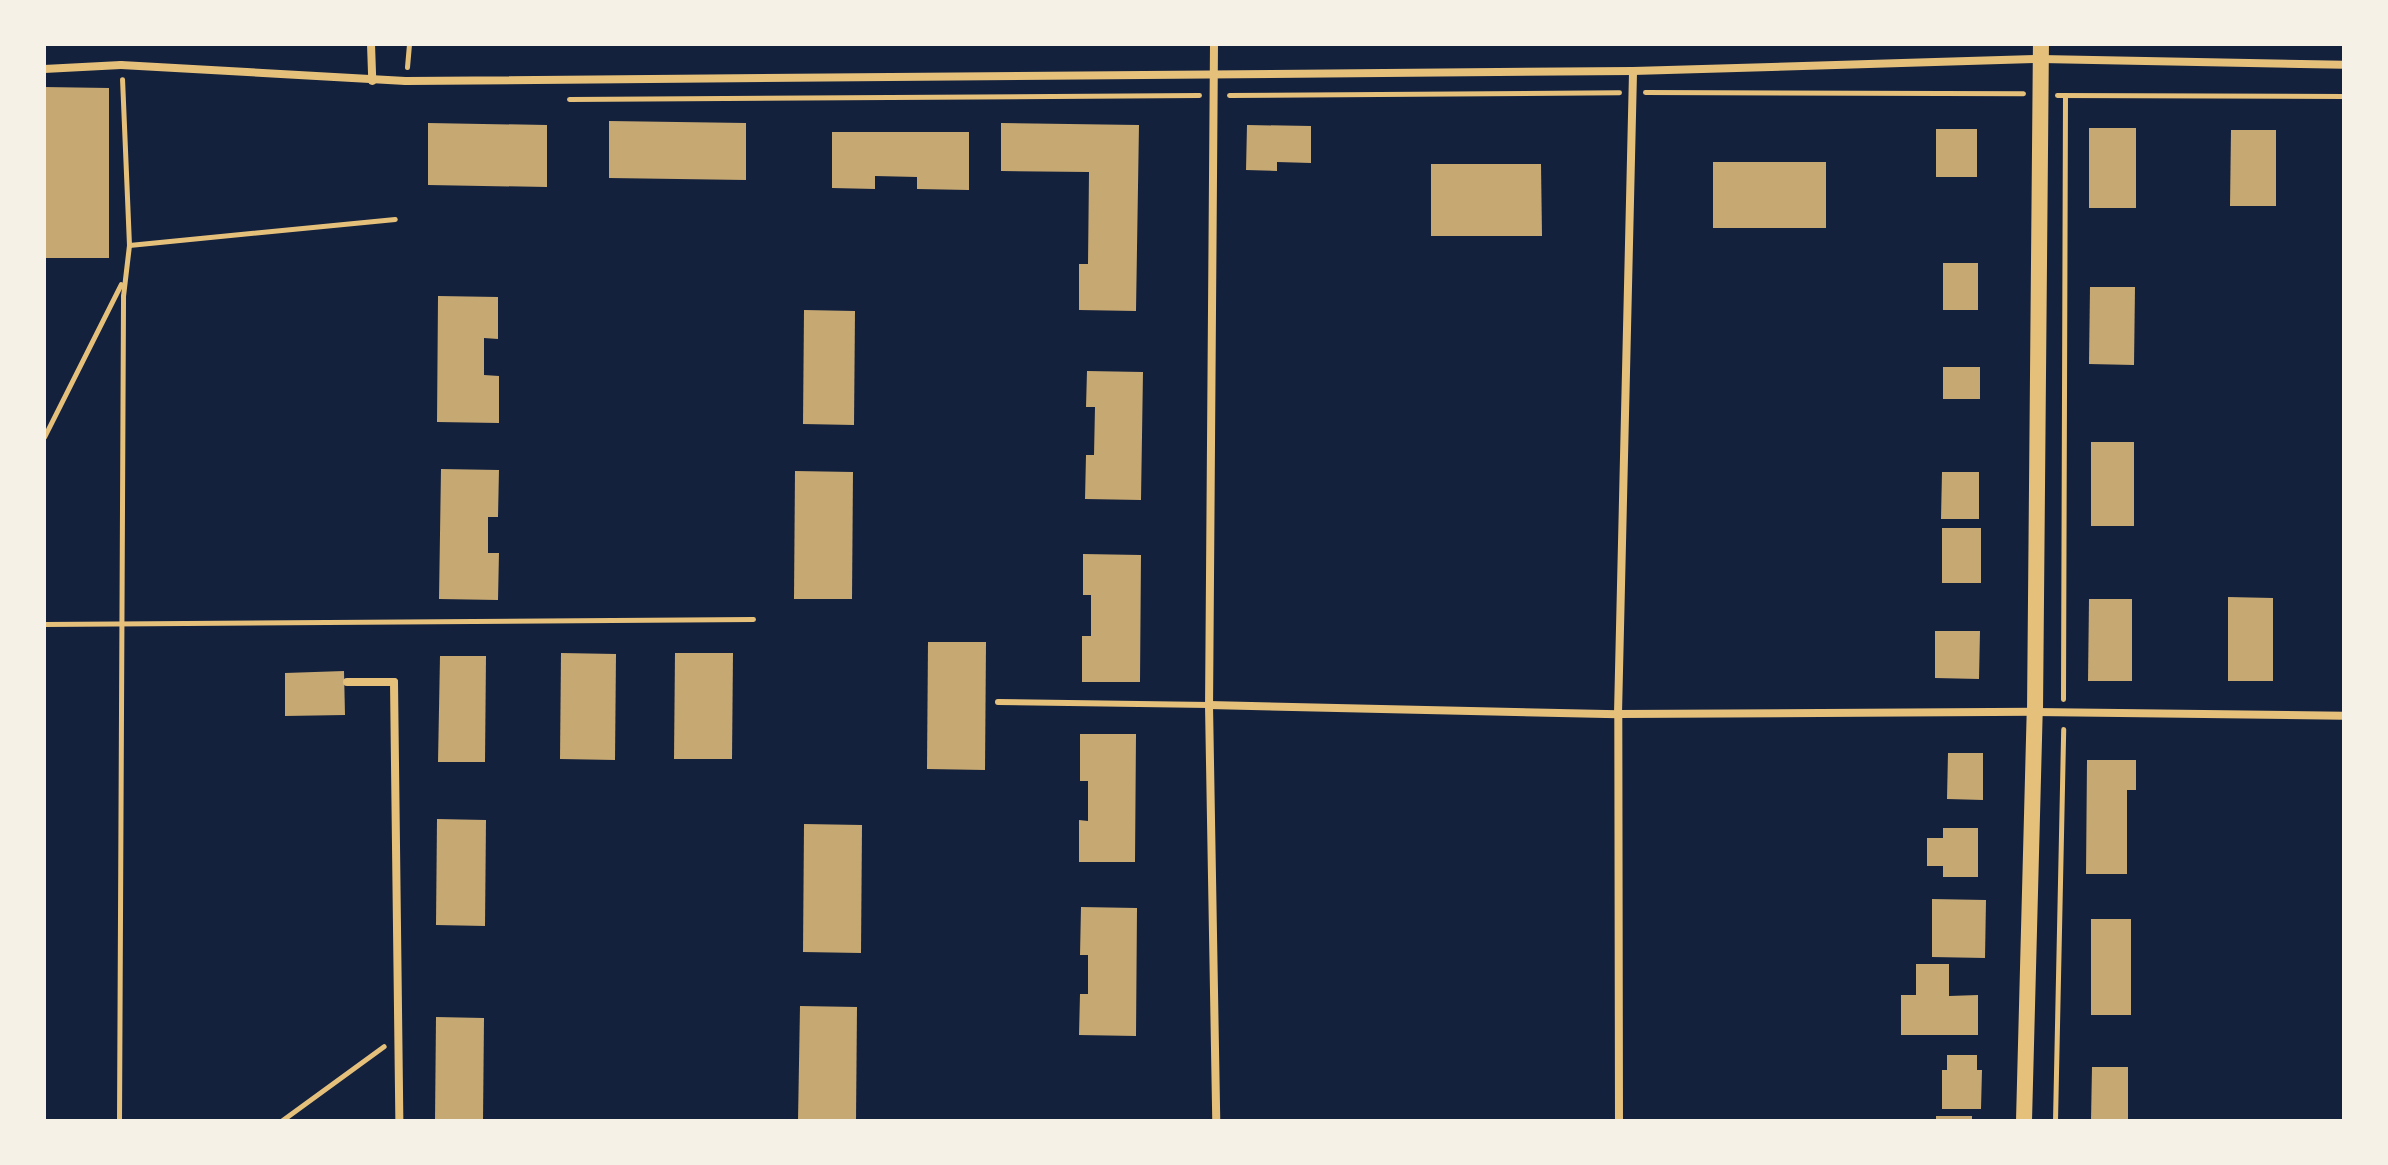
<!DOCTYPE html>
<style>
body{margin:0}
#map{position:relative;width:2388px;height:1165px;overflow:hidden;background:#14213d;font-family:"IBM Plex Sans",sans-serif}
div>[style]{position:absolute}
.building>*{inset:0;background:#c6a872}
.path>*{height:5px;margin:-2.5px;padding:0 2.5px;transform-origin:2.5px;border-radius:2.5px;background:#e5c07b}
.service>*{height:6px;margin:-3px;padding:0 3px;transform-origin:3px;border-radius:3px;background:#e5c07b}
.minor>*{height:8px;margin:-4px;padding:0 4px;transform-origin:4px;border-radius:4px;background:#e5c07b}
.secondary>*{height:16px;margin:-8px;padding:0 8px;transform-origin:8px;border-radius:8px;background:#e5c07b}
span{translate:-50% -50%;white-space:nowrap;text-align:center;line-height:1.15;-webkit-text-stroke:7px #f6f1e7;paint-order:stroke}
.frame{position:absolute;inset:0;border:46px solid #f6f1e7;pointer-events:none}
</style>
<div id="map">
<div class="building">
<div style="clip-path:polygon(44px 87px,109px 88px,109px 258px,44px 258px)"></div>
<div style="clip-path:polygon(609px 121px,746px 123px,746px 180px,609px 178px)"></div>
<div style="clip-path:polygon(428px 123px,547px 125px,547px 187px,428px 185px)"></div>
<div style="clip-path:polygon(1001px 123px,1139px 125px,1136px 311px,1079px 310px,1079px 264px,1088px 264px,1089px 172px,1001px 171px)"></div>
<div style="clip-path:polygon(1247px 125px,1311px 126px,1311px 163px,1277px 162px,1277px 171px,1246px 170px)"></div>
<div style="clip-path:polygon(2089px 128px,2136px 128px,2136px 208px,2089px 208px)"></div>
<div style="clip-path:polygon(1936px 129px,1977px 129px,1977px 177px,1936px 177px)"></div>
<div style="clip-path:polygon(2231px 130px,2276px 130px,2276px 206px,2230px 206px)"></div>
<div style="clip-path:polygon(832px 132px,969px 132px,969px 190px,917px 189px,917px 177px,875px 176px,875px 189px,832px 188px)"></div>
<div style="clip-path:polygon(1713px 162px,1826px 162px,1826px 228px,1713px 228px)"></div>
<div style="clip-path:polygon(1431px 164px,1541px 164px,1542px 236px,1431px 236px)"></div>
<div style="clip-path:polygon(1943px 263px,1978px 263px,1978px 310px,1943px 310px)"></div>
<div style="clip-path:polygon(2090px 287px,2135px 287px,2134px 365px,2089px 364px)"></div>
<div style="clip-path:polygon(438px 296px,498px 297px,498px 339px,484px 338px,484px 375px,499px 376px,499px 423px,437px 422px)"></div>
<div style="clip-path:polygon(804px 310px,855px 311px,854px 425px,803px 424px)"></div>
<div style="clip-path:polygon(1943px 367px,1980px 367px,1980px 399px,1943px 399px)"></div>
<div style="clip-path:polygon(1087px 371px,1143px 372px,1141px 500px,1085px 499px,1086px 455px,1094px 455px,1095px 407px,1086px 407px)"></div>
<div style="clip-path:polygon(2091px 442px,2134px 442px,2134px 526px,2091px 526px)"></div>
<div style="clip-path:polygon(441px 469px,499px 470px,498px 517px,488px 517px,488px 553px,499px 553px,498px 600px,439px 599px)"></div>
<div style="clip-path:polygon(795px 471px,853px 472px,852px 599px,794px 599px)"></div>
<div style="clip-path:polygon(1942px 472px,1979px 472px,1979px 519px,1941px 519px)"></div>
<div style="clip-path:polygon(1942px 528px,1981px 528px,1981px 583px,1942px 583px)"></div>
<div style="clip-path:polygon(1083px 554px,1141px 555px,1140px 682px,1082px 682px,1082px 636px,1091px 636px,1091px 595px,1083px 595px)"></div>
<div style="clip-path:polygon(2228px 597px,2273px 598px,2273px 681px,2228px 681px)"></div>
<div style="clip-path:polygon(2089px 599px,2132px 599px,2132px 681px,2088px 681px)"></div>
<div style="clip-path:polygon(1935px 631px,1980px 631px,1979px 679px,1935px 678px)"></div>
<div style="clip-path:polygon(928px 642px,986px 642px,985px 770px,927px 769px)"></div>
<div style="clip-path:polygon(561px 653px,616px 654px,615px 760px,560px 759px)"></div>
<div style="clip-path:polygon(675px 653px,733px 653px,732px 759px,674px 759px)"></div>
<div style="clip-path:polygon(440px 656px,486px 656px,485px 762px,438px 762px)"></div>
<div style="clip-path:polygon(344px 671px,345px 715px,285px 716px,285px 673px)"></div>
<div style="clip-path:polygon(1080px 734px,1136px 734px,1135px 862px,1079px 862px,1079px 820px,1088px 821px,1088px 781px,1080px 781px)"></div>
<div style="clip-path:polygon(1948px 753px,1983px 753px,1983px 800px,1947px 799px)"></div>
<div style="clip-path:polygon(2087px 760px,2136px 760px,2136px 790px,2127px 790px,2127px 874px,2086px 874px)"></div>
<div style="clip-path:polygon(437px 819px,486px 820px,485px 926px,436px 925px)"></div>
<div style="clip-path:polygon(804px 824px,862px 825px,861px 953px,803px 952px)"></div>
<div style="clip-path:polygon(1943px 828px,1978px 828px,1978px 877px,1943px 877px,1943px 866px,1927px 866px,1927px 838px,1943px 838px)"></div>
<div style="clip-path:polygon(1932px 899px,1986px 900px,1985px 958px,1932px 957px)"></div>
<div style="clip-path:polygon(1081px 907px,1137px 908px,1136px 1036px,1079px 1035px,1080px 994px,1088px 994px,1088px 955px,1080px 955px)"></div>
<div style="clip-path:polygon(2091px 919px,2131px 919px,2131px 1015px,2091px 1015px)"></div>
<div style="clip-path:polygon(1916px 964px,1949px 964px,1949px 996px,1978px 995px,1978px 1035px,1901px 1035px,1901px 995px,1916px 995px)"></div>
<div style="clip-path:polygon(800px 1006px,857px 1007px,856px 1121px,798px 1121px)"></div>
<div style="clip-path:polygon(436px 1017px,484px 1018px,483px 1121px,435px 1121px)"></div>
<div style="clip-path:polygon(1947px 1055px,1977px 1055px,1977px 1070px,1982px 1070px,1981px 1109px,1942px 1109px,1942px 1070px,1947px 1070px)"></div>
<div style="clip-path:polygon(2092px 1067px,2128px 1067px,2128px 1121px,2091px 1121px)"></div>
<div style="clip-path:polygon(1936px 1116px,1972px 1116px,1972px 1121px,1936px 1121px)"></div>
</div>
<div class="path">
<div style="left:407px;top:67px;width:23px;rotate:-85deg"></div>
<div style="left:1645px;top:92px;width:378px;rotate:0.2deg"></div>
<div style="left:1229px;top:95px;width:390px;rotate:-0.4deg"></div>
<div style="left:2057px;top:95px;width:287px;rotate:0.2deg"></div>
<div style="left:569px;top:99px;width:630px;rotate:-0.36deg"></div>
<div style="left:129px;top:245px;width:267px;rotate:-5.6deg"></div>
<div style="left:44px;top:437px;width:171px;rotate:-63.3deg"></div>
<div style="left:44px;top:624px;width:709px;rotate:-0.4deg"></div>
<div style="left:2063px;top:699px;width:603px;rotate:-89.81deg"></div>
<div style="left:119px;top:1121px;width:825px;rotate:-89.72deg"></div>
<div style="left:123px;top:296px;width:51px;rotate:-83.3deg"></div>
<div style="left:129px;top:245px;width:166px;rotate:-92.4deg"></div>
<div style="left:281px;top:1121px;width:127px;rotate:-36.1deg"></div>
<div style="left:2055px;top:1121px;width:392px;rotate:-88.8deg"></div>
</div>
<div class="service">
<div style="left:998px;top:702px;width:211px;rotate:0.8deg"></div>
</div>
<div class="minor">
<div style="left:371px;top:44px;width:37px;rotate:88deg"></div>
<div style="left:1214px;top:44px;width:661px;rotate:90.43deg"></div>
<div style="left:1209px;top:705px;width:416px;rotate:89deg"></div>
<div style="left:44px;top:69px;width:77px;rotate:-3deg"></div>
<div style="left:121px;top:65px;width:285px;rotate:3.2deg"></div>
<div style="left:406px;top:81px;width:1227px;rotate:-0.47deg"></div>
<div style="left:1633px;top:71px;width:408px;rotate:-1.7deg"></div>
<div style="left:2041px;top:59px;width:303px;rotate:1.1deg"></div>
<div style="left:347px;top:682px;width:47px"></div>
<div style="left:394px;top:682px;width:439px;rotate:89.3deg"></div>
<div style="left:1209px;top:705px;width:409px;rotate:1.3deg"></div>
<div style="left:1618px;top:714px;width:417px;rotate:-0.3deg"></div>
<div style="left:2035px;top:712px;width:309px;rotate:0.7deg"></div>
<div style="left:1619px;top:1121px;width:407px;rotate:-90.1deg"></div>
<div style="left:1618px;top:714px;width:643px;rotate:-88.66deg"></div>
</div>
<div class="secondary">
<div style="left:2024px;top:1121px;width:409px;rotate:-88.5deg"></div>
<div style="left:2035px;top:712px;width:668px;rotate:-89.49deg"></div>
</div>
<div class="frame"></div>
</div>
